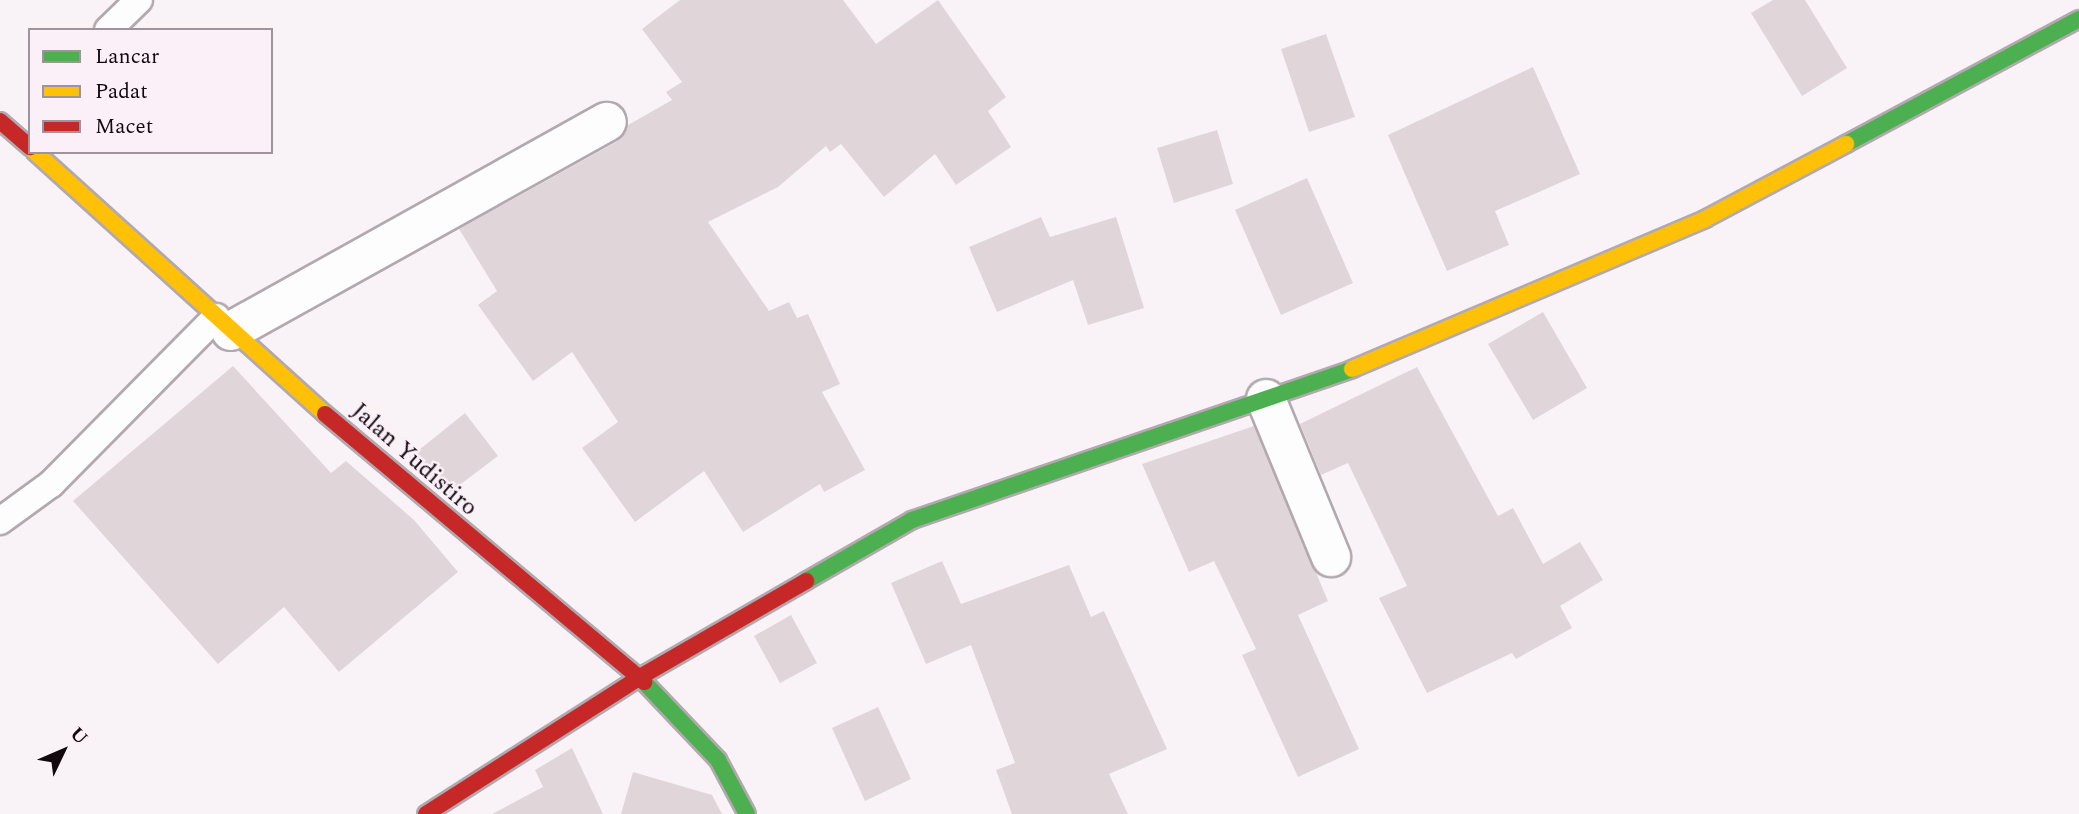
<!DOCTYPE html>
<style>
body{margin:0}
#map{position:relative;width:2079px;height:814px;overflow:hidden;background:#f9f3f7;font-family:Spectral,serif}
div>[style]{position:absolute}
.building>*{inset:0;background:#e0d6d9}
.roads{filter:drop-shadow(2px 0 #b2a9ae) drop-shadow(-2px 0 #b2a9ae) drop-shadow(0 2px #b2a9ae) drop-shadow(0 -2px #b2a9ae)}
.lane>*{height:26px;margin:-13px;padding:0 13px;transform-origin:13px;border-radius:13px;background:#fefdfe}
.street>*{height:38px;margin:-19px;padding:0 19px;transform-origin:19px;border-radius:19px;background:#fefdfe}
.fast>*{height:16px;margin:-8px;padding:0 8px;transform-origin:8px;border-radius:8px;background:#4caf50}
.slow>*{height:16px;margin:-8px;padding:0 8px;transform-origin:8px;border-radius:8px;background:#ffc107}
.jam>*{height:16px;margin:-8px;padding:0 8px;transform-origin:8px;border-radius:8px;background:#c62828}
span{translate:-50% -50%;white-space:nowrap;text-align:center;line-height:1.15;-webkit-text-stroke:5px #fcf0f8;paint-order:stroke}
.street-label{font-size:24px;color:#12090f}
.legend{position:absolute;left:28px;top:28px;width:245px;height:126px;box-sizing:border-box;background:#fcf0f8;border:2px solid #9e949b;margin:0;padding:9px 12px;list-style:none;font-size:21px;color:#12090f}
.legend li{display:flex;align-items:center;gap:14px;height:35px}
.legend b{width:35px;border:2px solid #9e949b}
.north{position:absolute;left:28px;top:716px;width:70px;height:70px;-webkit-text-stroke:5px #fcf0f8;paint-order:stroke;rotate:46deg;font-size:19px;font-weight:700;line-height:28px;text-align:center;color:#12090f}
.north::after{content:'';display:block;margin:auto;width:24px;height:32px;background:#12090f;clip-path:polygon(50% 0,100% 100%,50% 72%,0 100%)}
</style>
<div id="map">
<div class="building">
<div style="clip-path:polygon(680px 0,843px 0,876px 44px,938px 0,1006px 97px,988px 111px,1011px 147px,956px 185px,935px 154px,884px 197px,841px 144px,830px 152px,826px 146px,778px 187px,708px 222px,769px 311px,789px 302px,797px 318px,808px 314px,840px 384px,822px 392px,865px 470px,824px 492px,820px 484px,743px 532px,704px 471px,635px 522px,582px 448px,618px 422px,572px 352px,533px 381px,478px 305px,497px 291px,459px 229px,618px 141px,628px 125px,672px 100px,666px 92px,682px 82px,642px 29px)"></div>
<div style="clip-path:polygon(1773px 0,1805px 0,1847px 68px,1802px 96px,1751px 13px)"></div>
<div style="clip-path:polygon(1326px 34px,1355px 117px,1309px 132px,1281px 49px)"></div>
<div style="clip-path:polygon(1533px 67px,1580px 174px,1495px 211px,1509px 245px,1447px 271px,1388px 135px)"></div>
<div style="clip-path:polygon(1217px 130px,1233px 184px,1174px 203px,1157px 148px)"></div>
<div style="clip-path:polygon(1307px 178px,1353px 283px,1281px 315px,1235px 210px)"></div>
<div style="clip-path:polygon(1041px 217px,1050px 237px,1116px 217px,1144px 308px,1088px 325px,1073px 280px,997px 312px,969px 247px)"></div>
<div style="clip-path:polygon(1543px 312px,1587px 388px,1533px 420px,1488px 344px)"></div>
<div style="clip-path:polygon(233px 366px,331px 473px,346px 461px,414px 520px,458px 572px,339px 672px,284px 607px,218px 664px,73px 501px)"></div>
<div style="clip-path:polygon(1417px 367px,1498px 516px,1513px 508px,1543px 564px,1580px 542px,1603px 580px,1560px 606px,1572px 628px,1516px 659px,1512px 653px,1427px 693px,1379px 598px,1407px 586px,1348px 463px,1321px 475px,1300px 424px)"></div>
<div style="clip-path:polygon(465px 413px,498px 456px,449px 493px,409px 458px)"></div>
<div style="clip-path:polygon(1254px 426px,1328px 601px,1298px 615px,1359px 749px,1298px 777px,1242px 655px,1256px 649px,1214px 561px,1189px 572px,1142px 464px)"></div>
<div style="clip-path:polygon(942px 561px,961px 604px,1069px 565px,1091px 617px,1104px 611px,1167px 749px,1109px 774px,1128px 814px,1012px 814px,996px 770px,1015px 763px,971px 645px,926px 664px,891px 583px)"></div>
<div style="clip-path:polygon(791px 615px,817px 663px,780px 683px,754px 636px)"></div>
<div style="clip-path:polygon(878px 707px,911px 779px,865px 801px,832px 728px)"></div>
<div style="clip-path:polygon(572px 748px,603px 814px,492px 814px,543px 787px,535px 770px)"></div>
<div style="clip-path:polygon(633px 772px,712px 795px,722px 814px,621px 814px)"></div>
</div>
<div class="roads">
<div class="lane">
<div style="left:108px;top:30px;width:43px;rotate:-44.1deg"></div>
<div style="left:0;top:521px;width:63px;rotate:-36deg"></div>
<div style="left:51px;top:484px;width:235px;rotate:-45.3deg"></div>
</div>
<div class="street">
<div style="left:231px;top:331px;width:430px;rotate:-29.1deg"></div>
<div style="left:1266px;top:399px;width:171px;rotate:67.6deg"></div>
</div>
<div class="fast">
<div style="left:1846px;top:144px;width:264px;rotate:-28.2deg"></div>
<div style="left:806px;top:581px;width:122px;rotate:-29.9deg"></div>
<div style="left:912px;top:520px;width:465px;rotate:-18.9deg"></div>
<div style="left:644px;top:682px;width:108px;rotate:46.5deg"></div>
<div style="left:718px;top:760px;width:61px;rotate:61.8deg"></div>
</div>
<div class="slow">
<div style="left:35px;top:152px;width:391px;rotate:42.1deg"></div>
<div style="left:1352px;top:369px;width:384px;rotate:-23deg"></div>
<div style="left:1705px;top:219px;width:160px;rotate:-28deg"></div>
</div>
<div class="jam">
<div style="left:0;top:121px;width:40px;rotate:41deg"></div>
<div style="left:325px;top:414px;width:417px;rotate:40deg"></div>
<div style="left:426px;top:814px;width:254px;rotate:-32.6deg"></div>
<div style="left:640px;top:677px;width:192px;rotate:-30deg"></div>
</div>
</div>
<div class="street-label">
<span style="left:414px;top:460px;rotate:41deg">Jalan Yudistiro</span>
</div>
<ul class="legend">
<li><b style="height:9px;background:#4caf50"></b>Lancar</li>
<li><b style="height:9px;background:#ffc107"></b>Padat</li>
<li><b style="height:9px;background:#c62828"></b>Macet</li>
</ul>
<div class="north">U</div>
</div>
